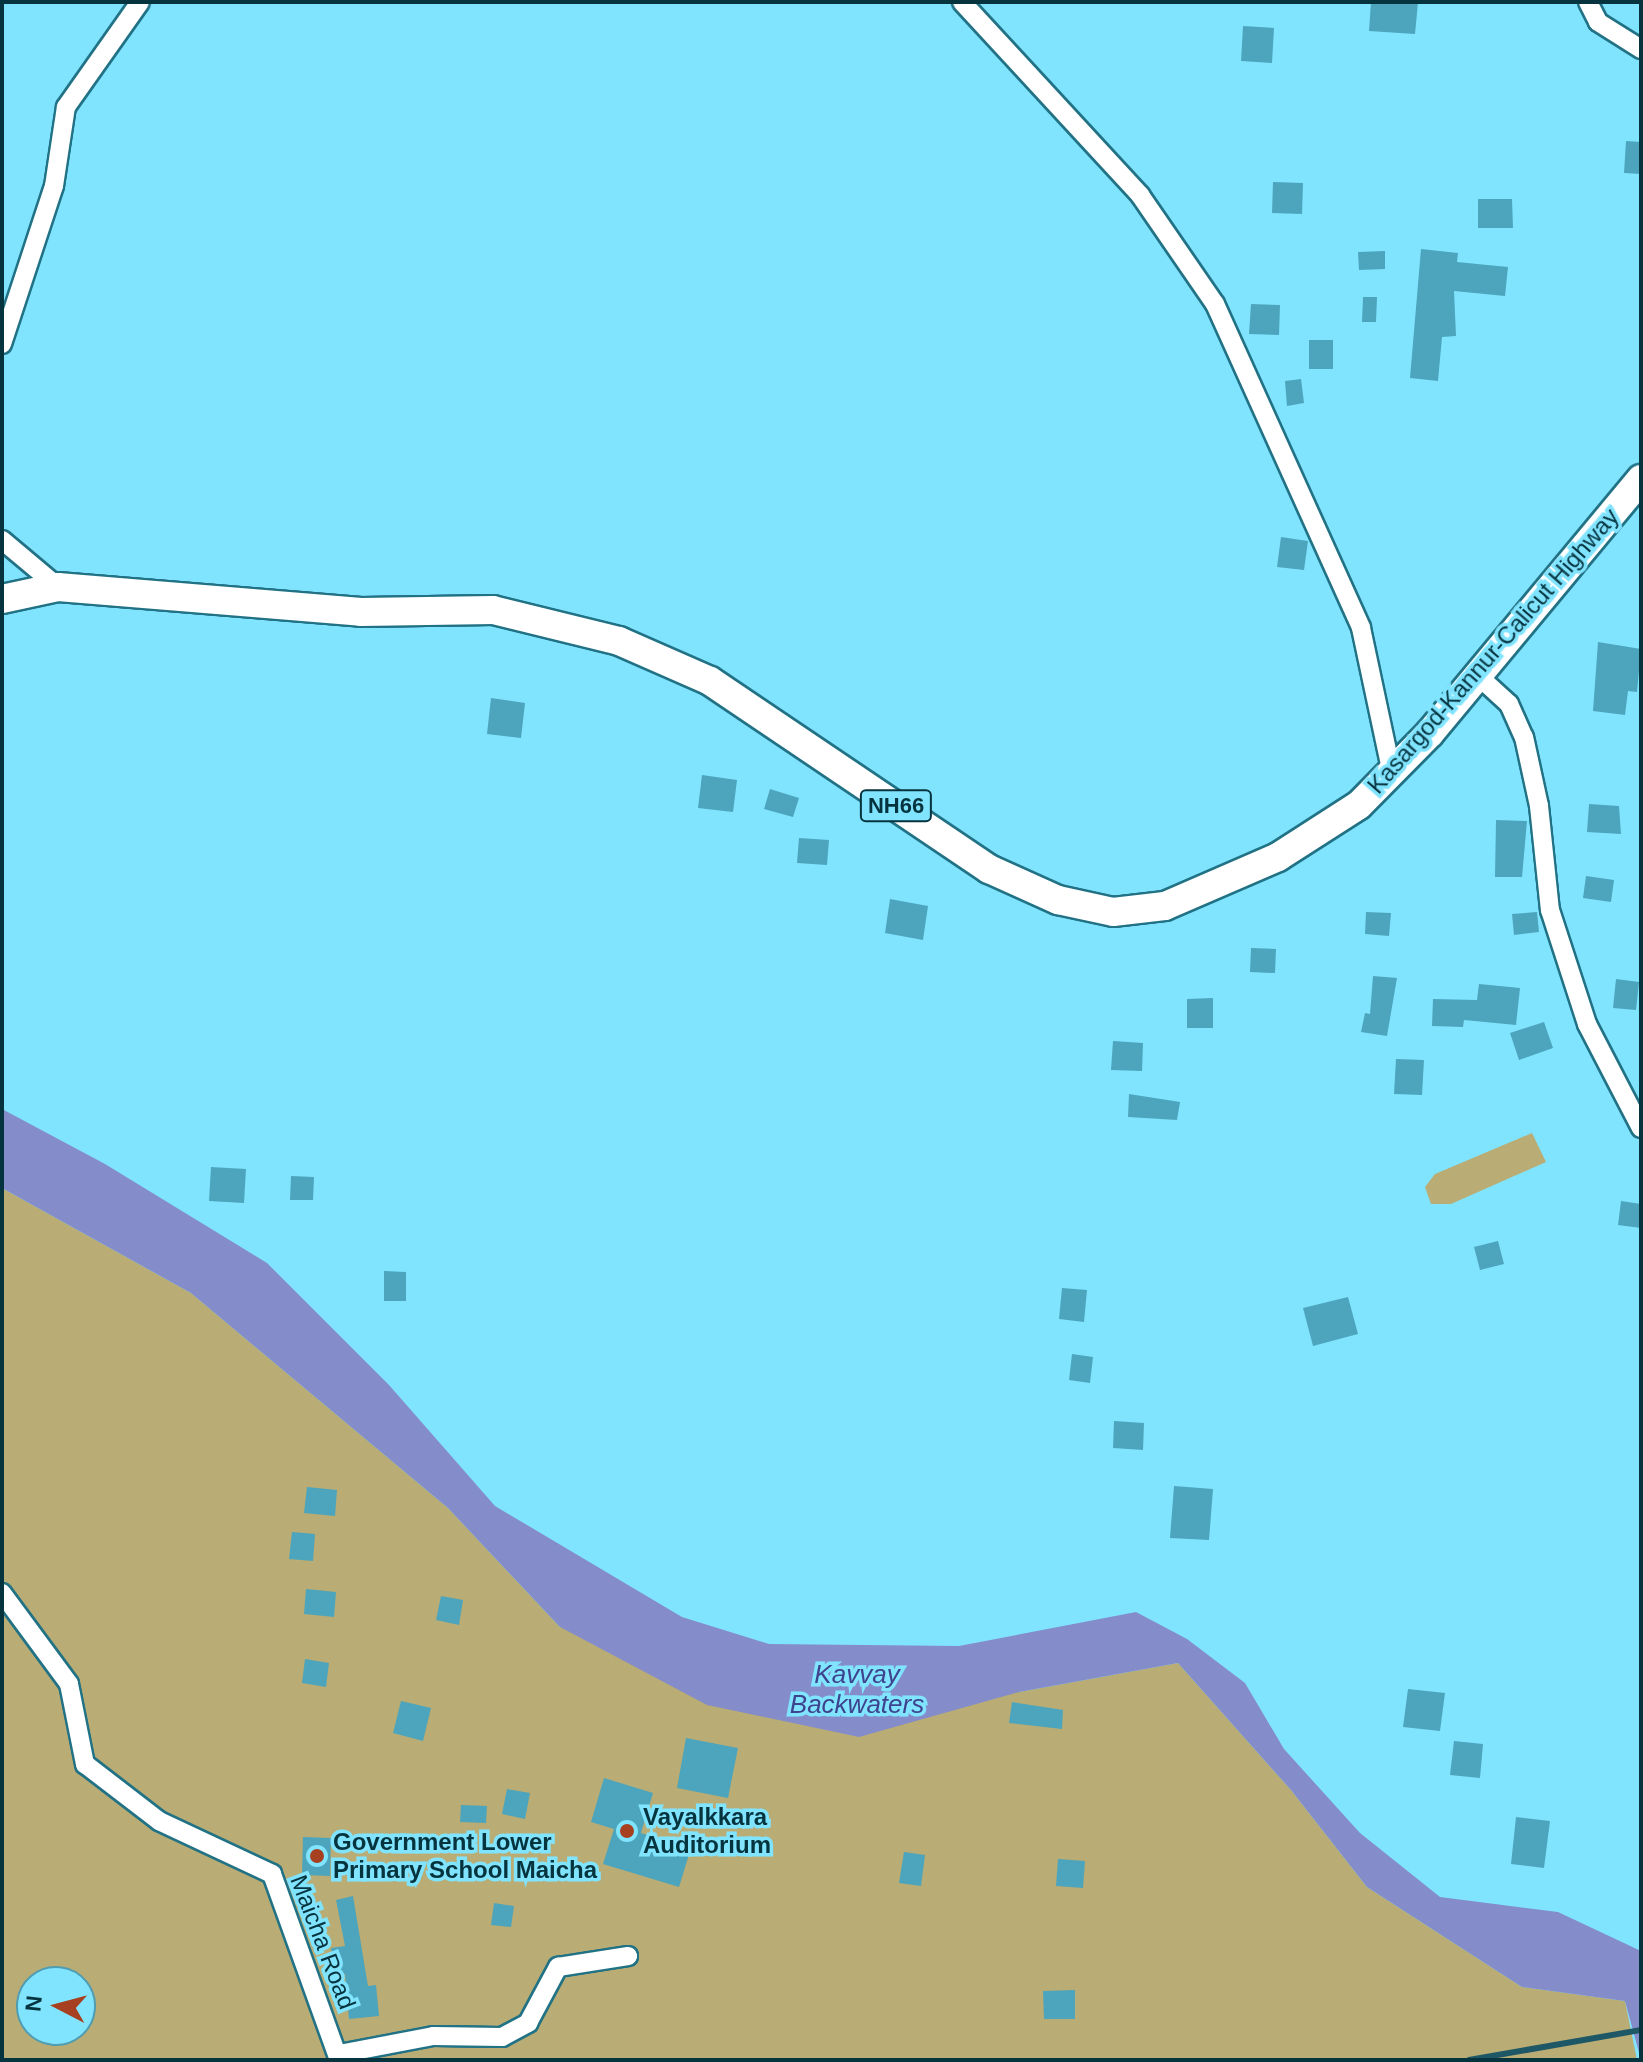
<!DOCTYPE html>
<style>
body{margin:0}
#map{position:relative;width:1643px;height:2062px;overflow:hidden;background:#81e4ff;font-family:Helvetica,sans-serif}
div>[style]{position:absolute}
.green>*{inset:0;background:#b9ac74}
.water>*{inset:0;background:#848dca}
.building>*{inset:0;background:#4ca5bc}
.roads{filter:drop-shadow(2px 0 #227285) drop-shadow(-2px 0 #227285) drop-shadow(0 2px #227285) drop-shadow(0 -2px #227285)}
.minor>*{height:18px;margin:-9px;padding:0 9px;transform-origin:9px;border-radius:9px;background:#fff}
.trunk>*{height:28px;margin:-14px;padding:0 14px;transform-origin:14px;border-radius:14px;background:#fff}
.rail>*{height:6px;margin:-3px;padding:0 3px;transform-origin:3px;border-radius:3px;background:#1e5765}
.dots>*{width:22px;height:22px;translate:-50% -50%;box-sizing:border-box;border:4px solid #81e4ff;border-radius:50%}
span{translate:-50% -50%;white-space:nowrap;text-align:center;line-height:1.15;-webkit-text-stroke:7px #81e4ff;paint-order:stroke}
.shield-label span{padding:2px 6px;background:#81e4ff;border:2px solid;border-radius:6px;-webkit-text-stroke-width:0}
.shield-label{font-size:22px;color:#05333e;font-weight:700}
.street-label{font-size:24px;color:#05333e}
.poi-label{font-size:24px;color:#05333e;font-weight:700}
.left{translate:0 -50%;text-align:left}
.water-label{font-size:26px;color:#3e438d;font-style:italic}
.frame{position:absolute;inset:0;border:4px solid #05333e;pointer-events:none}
.north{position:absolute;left:16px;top:1966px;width:80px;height:80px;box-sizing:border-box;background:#81e4ff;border:2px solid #4f9db2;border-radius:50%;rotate:276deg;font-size:22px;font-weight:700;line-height:32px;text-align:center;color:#05333e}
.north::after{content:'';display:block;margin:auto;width:28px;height:36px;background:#a74020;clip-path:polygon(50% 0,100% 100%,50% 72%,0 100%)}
</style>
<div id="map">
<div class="green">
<div style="clip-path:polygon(1532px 1133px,1546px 1162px,1451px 1204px,1431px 1204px,1425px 1187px,1435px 1174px)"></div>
<div style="clip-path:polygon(evenodd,2px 1188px,191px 1293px,448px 1508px,560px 1627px,1019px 1692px,1178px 1663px,1291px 1790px,1367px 1887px,1522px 1987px,1625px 2001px,1637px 2060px,2px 2060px,2px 1188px,32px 1982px,80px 1982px,80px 2030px,32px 2030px,32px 1982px)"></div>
</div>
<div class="water">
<div style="clip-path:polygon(2px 1109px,105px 1164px,267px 1263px,389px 1385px,495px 1506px,682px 1617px,769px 1644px,959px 1646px,1136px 1612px,1187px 1639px,1245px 1683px,1284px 1749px,1360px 1833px,1440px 1897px,1558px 1912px,1641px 1951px,1641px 2060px,1625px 2001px,1522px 1987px,1367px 1887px,1291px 1790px,1178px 1663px,1019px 1692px,859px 1737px,707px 1705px,560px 1627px,448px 1508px,191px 1293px,2px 1188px)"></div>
</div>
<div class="building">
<div style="clip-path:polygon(1371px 2px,1418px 2px,1415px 34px,1369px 31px)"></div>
<div style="clip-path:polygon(1243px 26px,1274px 28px,1272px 63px,1241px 61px)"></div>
<div style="clip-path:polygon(1626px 141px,1641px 142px,1641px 174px,1624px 173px)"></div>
<div style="clip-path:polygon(1273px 182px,1303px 183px,1302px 214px,1272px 213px)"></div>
<div style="clip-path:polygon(1478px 199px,1512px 199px,1513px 228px,1478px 228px)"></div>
<div style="clip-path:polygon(1421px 249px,1458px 253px,1457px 262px,1508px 267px,1505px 296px,1454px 291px,1456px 336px,1442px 337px,1438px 381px,1410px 378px)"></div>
<div style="clip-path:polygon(1385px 251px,1385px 269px,1359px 270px,1358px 252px)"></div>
<div style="clip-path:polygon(1363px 297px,1377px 297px,1376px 322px,1362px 322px)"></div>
<div style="clip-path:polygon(1251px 304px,1280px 305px,1279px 335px,1249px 334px)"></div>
<div style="clip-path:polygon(1309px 340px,1333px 340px,1333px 369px,1309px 369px)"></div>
<div style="clip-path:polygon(1301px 379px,1304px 403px,1287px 406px,1285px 381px)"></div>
<div style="clip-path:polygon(1281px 537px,1308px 541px,1304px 570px,1277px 567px)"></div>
<div style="clip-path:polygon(1598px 642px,1641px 649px,1637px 692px,1628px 691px,1625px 715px,1593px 711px)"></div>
<div style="clip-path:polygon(491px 698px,525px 703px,521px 738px,487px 734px)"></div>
<div style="clip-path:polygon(702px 775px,737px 780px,733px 812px,698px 808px)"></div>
<div style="clip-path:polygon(770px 789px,799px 798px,793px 817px,764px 809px)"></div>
<div style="clip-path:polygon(1589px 804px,1619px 806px,1621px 834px,1587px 832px)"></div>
<div style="clip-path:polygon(1496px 820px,1527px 821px,1522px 877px,1495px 877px)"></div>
<div style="clip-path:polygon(799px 838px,829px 840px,827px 865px,797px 863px)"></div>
<div style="clip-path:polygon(1586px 876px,1614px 880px,1611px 902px,1583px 898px)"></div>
<div style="clip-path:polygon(890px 899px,928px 906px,923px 940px,885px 933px)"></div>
<div style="clip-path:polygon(1366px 912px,1391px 913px,1389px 936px,1365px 934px)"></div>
<div style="clip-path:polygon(1537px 912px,1539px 932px,1514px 935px,1512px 914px)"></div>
<div style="clip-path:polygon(1251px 948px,1276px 949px,1275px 973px,1250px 972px)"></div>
<div style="clip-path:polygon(1373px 976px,1397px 978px,1387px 1036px,1361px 1032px,1365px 1013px,1370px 1014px)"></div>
<div style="clip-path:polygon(1616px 979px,1639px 982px,1636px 1010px,1613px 1008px)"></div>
<div style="clip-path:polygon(1479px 984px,1520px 988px,1516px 1025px,1464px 1020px,1463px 1027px,1432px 1026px,1433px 999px,1477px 1000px)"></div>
<div style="clip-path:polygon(1213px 998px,1213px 1028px,1187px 1028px,1187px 999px)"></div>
<div style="clip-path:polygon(1544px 1022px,1553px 1048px,1519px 1060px,1510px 1033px)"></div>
<div style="clip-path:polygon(1113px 1041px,1143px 1043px,1142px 1071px,1111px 1070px)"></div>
<div style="clip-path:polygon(1396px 1059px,1424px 1060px,1422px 1095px,1394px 1094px)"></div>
<div style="clip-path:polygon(1129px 1094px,1180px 1102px,1177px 1120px,1128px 1117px)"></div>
<div style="clip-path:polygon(211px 1167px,246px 1169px,244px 1203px,209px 1201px)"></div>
<div style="clip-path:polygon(291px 1176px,314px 1177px,313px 1200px,290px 1200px)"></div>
<div style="clip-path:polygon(1621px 1201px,1641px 1204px,1641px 1228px,1618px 1225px)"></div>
<div style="clip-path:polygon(1498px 1241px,1504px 1264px,1480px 1270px,1474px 1247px)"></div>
<div style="clip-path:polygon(384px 1271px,406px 1272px,406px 1301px,384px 1301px)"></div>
<div style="clip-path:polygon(1062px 1288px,1087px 1290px,1084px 1322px,1059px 1319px)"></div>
<div style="clip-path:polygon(1348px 1297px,1358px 1334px,1313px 1346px,1303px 1308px)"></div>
<div style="clip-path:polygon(1072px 1354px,1093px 1357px,1090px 1383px,1069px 1380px)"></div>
<div style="clip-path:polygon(1114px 1421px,1144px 1423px,1143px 1450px,1113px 1448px)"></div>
<div style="clip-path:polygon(1174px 1486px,1213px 1489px,1209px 1540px,1170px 1538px)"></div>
<div style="clip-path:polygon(307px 1487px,337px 1490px,335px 1516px,304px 1513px)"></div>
<div style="clip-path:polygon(292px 1532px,315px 1534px,313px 1561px,289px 1559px)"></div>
<div style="clip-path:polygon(306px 1589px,336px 1592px,334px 1617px,304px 1614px)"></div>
<div style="clip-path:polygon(441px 1596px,463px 1600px,459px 1625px,436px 1620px)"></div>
<div style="clip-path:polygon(305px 1659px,329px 1663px,326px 1687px,302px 1683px)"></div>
<div style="clip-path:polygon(1408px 1689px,1445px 1693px,1440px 1731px,1403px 1727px)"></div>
<div style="clip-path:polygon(401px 1701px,431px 1708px,423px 1741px,393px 1733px)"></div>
<div style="clip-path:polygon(1012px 1702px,1063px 1710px,1062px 1729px,1009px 1723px)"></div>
<div style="clip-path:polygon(686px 1738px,738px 1748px,728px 1798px,677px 1788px)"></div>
<div style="clip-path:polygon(1454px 1741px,1483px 1744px,1480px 1778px,1450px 1775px)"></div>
<div style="clip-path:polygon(604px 1778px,653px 1793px,641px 1833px,691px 1848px,679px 1887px,603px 1864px,614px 1829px,591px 1822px)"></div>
<div style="clip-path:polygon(507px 1789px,530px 1793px,525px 1819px,502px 1814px)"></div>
<div style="clip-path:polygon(461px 1805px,487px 1806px,486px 1823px,460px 1822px)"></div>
<div style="clip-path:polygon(1516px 1817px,1550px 1821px,1544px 1868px,1511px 1864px)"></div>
<div style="clip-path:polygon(303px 1837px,331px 1838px,330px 1876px,302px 1875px)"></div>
<div style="clip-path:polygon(904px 1852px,925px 1855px,921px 1886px,899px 1883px)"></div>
<div style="clip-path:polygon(1058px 1859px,1085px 1861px,1083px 1888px,1056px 1886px)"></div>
<div style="clip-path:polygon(353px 1896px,368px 1986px,376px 1985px,379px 2016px,349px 2019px,345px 1974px,336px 1975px,331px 1948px,345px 1946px,336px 1900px)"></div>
<div style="clip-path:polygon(494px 1903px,514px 1906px,511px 1927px,491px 1925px)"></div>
<div style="clip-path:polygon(1075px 1990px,1075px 2019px,1044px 2019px,1043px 1991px)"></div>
</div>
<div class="roads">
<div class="minor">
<div style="left:962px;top:2px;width:263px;rotate:47.3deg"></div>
<div style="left:1140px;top:195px;width:132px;rotate:55.5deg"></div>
<div style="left:1215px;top:304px;width:355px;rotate:65.7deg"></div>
<div style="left:1361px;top:628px;width:149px;rotate:78deg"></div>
<div style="left:1588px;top:2px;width:22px;rotate:63deg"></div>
<div style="left:1598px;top:22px;width:51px;rotate:32.1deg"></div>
<div style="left:2px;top:344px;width:166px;rotate:-71.8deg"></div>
<div style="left:54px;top:186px;width:80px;rotate:-81.4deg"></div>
<div style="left:66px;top:107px;width:128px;rotate:-54.8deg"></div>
<div style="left:2px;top:540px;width:73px;rotate:40deg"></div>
<div style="left:1475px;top:673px;width:46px;rotate:42.4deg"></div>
<div style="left:1509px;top:704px;width:36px;rotate:66deg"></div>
<div style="left:1524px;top:737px;width:71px;rotate:77.7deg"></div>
<div style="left:1539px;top:806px;width:105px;rotate:84deg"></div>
<div style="left:1550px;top:910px;width:120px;rotate:72deg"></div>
<div style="left:1587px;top:1024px;width:117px;rotate:62.6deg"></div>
<div style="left:2px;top:1593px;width:113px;rotate:53.6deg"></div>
<div style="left:69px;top:1684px;width:82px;rotate:78.7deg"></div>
<div style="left:85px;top:1764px;width:93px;rotate:37.6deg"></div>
<div style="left:159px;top:1821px;width:125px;rotate:25.1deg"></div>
<div style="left:272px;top:1874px;width:198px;rotate:70.2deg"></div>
<div style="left:339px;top:2054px;width:96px;rotate:-10.8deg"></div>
<div style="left:433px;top:2036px;width:69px;rotate:0.8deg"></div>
<div style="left:502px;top:2037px;width:30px;rotate:-28deg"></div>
<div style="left:528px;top:2023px;width:64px;rotate:-61.8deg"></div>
<div style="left:558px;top:1967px;width:71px;rotate:-8.9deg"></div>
</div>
<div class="trunk">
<div style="left:2px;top:599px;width:57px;rotate:-12.1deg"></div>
<div style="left:58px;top:587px;width:304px;rotate:4.7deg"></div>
<div style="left:361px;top:612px;width:132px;rotate:-0.9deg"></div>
<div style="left:493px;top:610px;width:130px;rotate:13.8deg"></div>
<div style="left:619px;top:641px;width:99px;rotate:23.7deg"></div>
<div style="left:710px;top:681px;width:336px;rotate:34deg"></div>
<div style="left:989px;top:869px;width:76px;rotate:24.2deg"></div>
<div style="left:1058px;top:900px;width:56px;rotate:12.3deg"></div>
<div style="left:1113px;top:912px;width:52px;rotate:-6.6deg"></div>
<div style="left:1165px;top:906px;width:123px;rotate:-23.4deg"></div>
<div style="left:1278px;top:857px;width:96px;rotate:-32.7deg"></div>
<div style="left:1359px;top:805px;width:101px;rotate:-45.4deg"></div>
<div style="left:1430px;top:733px;width:330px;rotate:-50.3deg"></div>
</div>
</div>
<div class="rail">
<div style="left:1469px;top:2060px;width:175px;rotate:-9.9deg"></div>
</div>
<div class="dots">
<div style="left:627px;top:1831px;background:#a74020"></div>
<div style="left:317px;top:1856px;background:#a74020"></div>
</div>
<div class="shield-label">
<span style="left:896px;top:806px">NH66</span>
</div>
<div class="street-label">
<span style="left:1493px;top:651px;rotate:-49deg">Kasargod-Kannur-Calicut Highway</span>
<span style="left:323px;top:1942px;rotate:69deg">Maicha Road</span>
</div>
<div class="poi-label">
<span class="left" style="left:643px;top:1831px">Vayalkkara<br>Auditorium</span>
<span class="left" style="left:333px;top:1856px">Government Lower<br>Primary School Maicha</span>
</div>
<div class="water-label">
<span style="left:857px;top:1690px">Kavvay<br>Backwaters</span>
</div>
<div class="frame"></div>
<div class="north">N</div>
</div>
